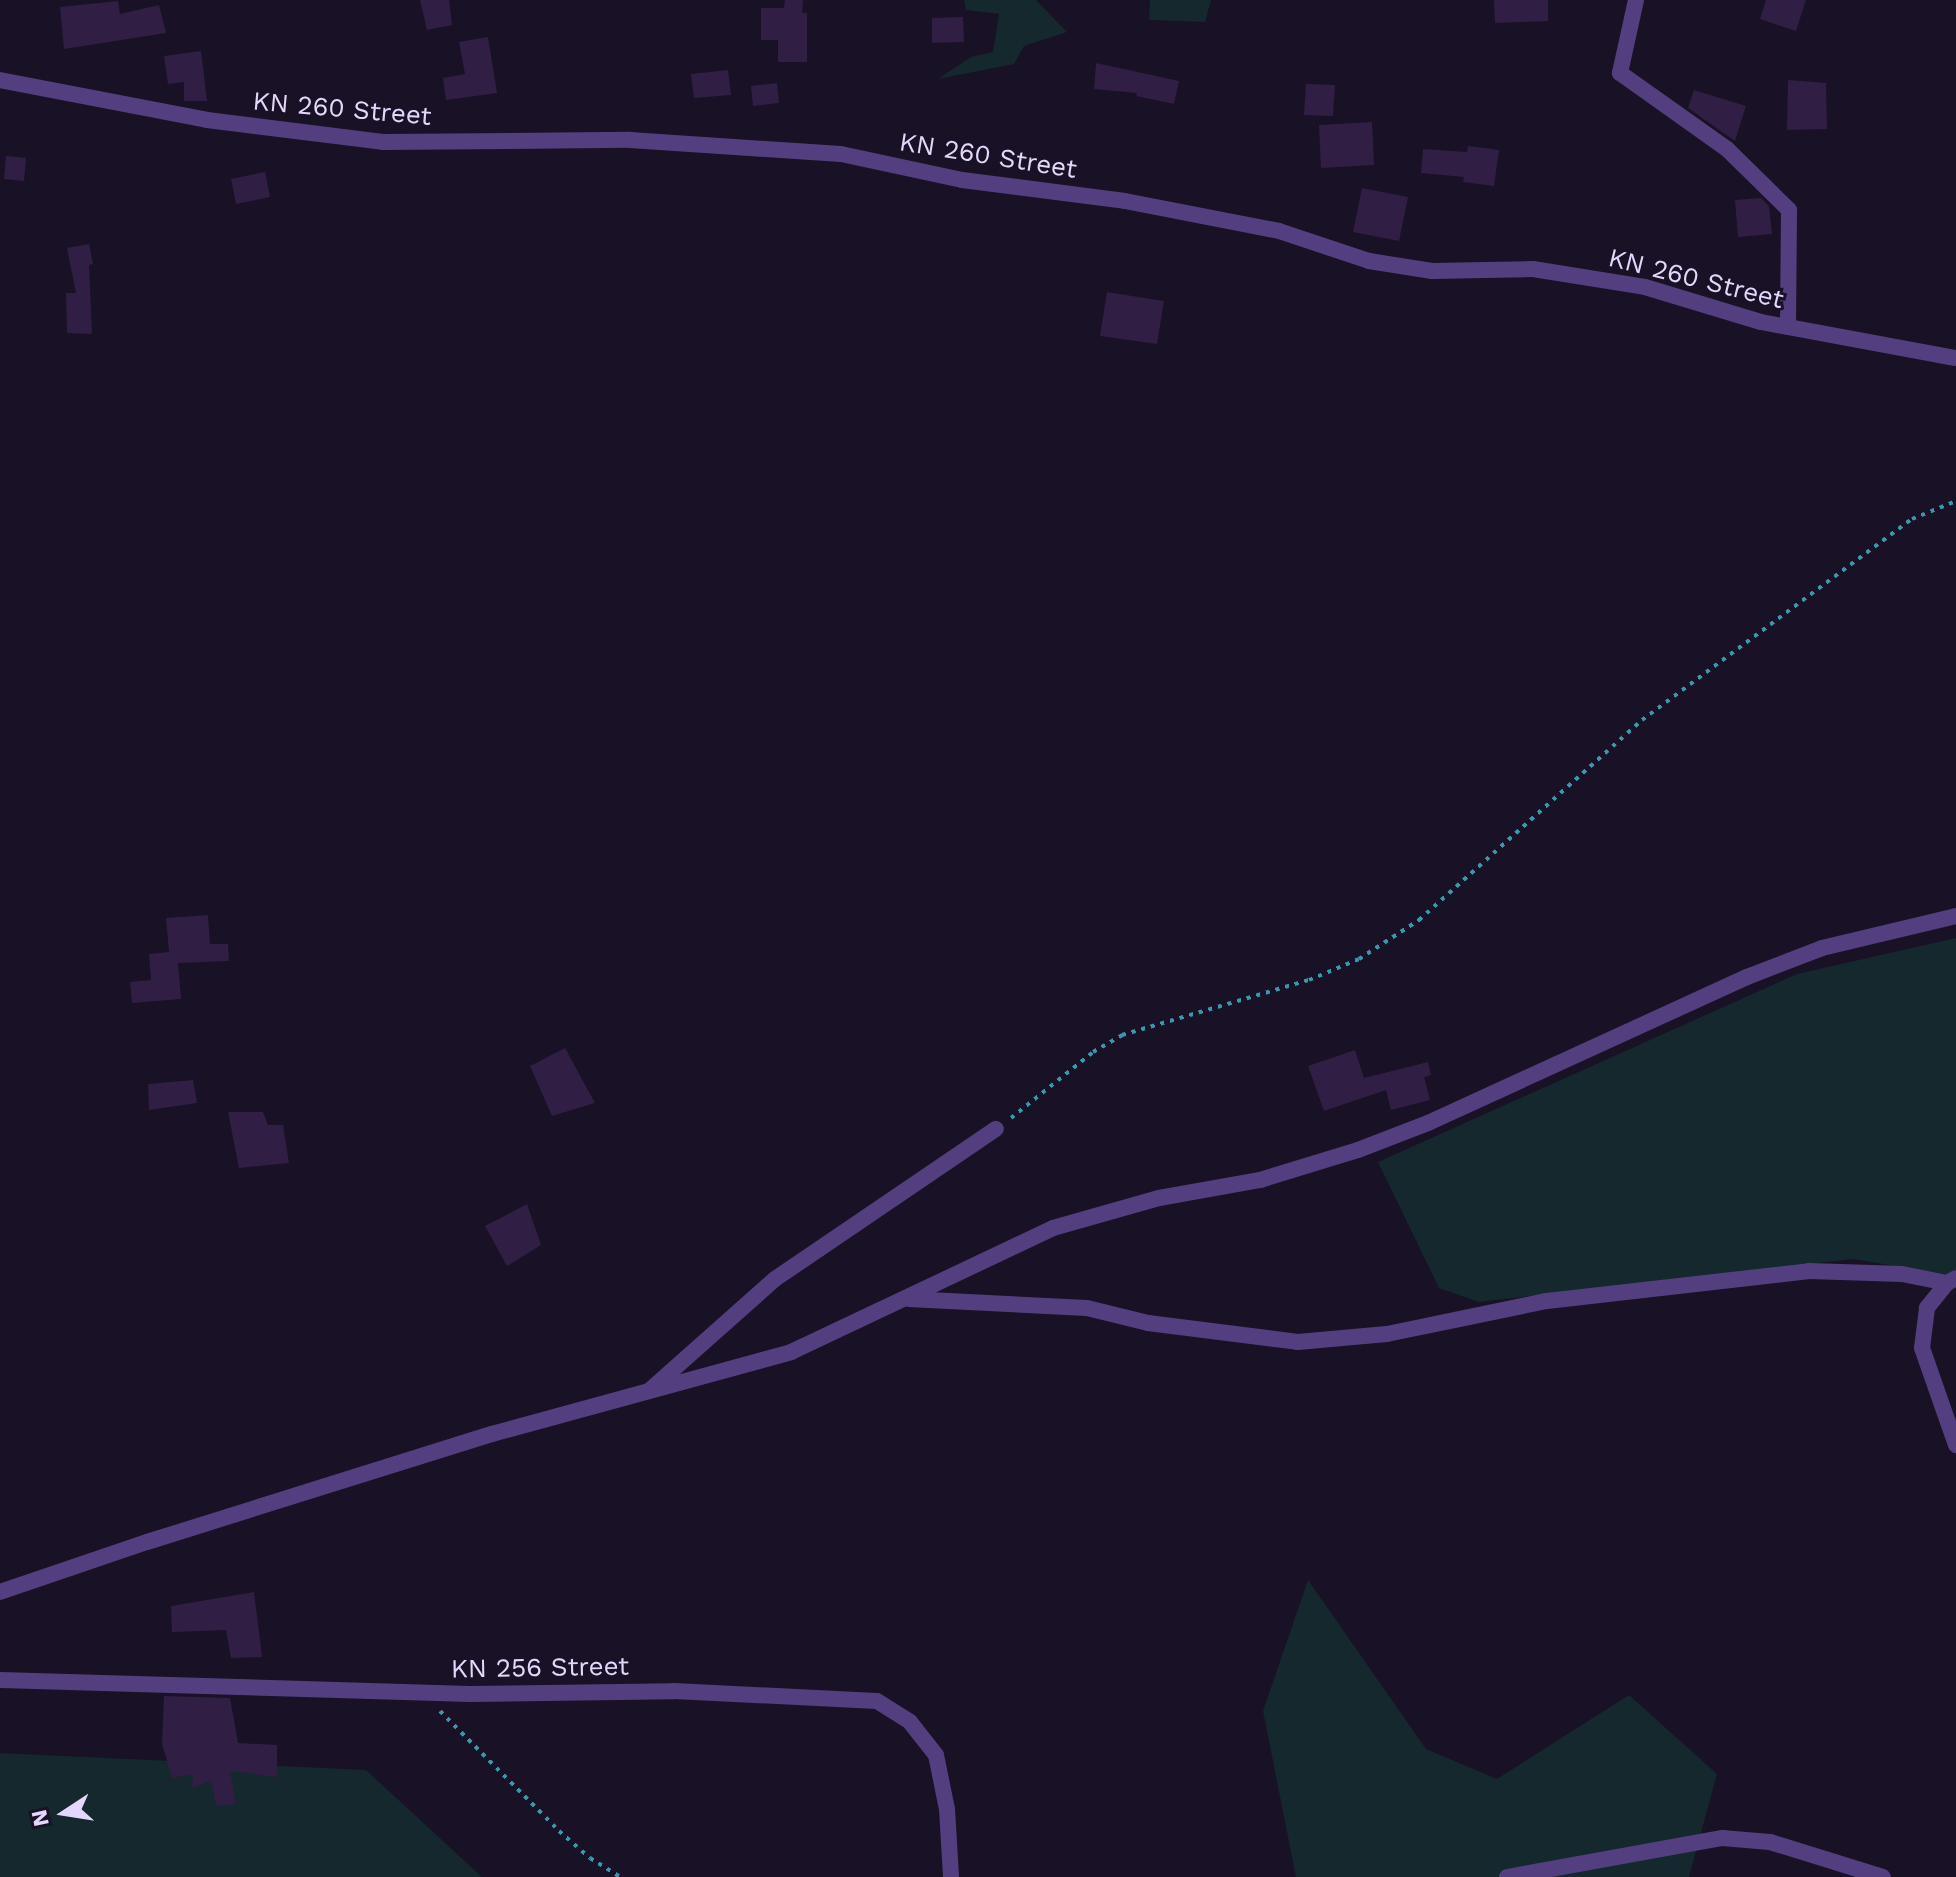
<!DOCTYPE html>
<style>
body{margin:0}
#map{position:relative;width:1956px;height:1877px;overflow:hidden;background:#191125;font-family:"Work Sans",sans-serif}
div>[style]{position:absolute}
.green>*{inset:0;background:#14282e}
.building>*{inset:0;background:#301e44}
.path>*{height:4px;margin-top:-2px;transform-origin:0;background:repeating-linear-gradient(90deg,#3997ae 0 4px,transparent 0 10px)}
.minor>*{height:16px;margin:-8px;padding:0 8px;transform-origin:8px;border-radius:8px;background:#533f80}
span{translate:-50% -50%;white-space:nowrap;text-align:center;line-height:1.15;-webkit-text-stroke:6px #191125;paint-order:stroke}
.street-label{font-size:26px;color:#e5d7fc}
.north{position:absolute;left:24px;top:1773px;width:80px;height:80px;-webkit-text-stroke:6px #191125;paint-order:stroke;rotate:258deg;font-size:22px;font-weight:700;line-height:32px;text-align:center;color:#e5d7fc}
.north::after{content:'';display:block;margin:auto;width:28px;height:36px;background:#e5d7fc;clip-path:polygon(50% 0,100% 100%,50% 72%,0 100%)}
</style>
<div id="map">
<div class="green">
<div style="clip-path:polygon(964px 0,1036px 0,1067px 32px,1024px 46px,1014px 64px,938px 79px,971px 57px,993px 52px,999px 14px,966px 10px)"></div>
<div style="clip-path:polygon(1150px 0,1211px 0,1205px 22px,1149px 20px)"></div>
<div style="clip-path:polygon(1956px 938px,1956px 1276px,1853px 1259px,1479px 1302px,1439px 1288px,1378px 1162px,1797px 974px)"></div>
<div style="clip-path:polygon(1308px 1580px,1426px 1749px,1497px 1779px,1629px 1695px,1717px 1774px,1689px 1877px,1296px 1877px,1263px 1711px)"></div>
<div style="clip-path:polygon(0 1753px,366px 1770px,482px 1877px,0 1877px)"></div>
</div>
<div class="building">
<div style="clip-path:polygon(420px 0,449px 0,452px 25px,427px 30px)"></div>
<div style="clip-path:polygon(785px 0,803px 0,802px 13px,807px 13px,807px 62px,778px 62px,778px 40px,761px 40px,761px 8px,784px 8px)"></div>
<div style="clip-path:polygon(1494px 0,1548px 0,1548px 21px,1495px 23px)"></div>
<div style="clip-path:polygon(1766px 0,1806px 0,1796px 31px,1760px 19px)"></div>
<div style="clip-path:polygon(118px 1px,120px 14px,159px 5px,166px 33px,64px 49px,60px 7px)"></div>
<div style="clip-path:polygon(963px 17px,964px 42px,932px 43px,932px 18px)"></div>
<div style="clip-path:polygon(488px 37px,497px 93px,446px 100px,443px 78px,465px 74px,459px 42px)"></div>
<div style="clip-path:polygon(201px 51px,207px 101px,184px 101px,184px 82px,168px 84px,164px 56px)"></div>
<div style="clip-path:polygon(1096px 63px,1179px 81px,1174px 104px,1136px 96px,1137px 93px,1094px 89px)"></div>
<div style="clip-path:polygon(728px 70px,731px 95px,694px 98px,691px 74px)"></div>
<div style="clip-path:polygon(1788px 80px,1826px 83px,1827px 129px,1787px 130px)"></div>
<div style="clip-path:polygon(777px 83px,779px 103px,753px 106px,751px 86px)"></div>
<div style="clip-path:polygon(1306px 84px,1335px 85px,1333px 116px,1304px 115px)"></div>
<div style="clip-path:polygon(1694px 90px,1746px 106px,1735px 141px,1688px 108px)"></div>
<div style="clip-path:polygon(1372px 122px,1374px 165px,1321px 168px,1319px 125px)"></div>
<div style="clip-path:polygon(1468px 146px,1499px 150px,1494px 186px,1463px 182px,1464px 177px,1421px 173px,1423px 149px,1467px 152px)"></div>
<div style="clip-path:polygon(6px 156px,26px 158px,24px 181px,4px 179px)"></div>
<div style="clip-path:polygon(265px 172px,270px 197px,236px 204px,231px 179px)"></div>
<div style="clip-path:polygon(1362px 188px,1408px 197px,1399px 241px,1353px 232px)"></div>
<div style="clip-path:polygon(1761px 198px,1769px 206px,1772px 234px,1738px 237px,1735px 200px)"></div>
<div style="clip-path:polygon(89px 244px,93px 264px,89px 265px,92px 334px,67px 333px,66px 293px,76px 293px,67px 248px)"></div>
<div style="clip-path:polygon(1107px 292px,1164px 301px,1157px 344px,1100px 336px)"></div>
<div style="clip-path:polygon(208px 915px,210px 944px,228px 944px,229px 961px,178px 963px,181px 999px,132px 1003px,130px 982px,151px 980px,149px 954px,169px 952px,166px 918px)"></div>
<div style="clip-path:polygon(565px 1048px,595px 1103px,552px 1116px,530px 1066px)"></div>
<div style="clip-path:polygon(1355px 1050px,1364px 1078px,1428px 1062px,1431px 1075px,1424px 1077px,1430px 1100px,1391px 1110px,1386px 1090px,1324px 1111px,1308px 1066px)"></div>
<div style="clip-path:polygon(193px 1080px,197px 1103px,149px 1110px,148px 1084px)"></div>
<div style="clip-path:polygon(228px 1112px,263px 1112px,268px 1125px,283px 1125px,289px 1163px,239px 1168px)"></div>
<div style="clip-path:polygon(527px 1204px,541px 1245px,507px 1266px,485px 1226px)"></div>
<div style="clip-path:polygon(254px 1592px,262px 1657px,231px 1658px,226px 1630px,172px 1632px,171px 1606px)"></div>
<div style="clip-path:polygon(164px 1696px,230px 1698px,238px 1743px,277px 1745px,277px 1777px,230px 1771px,236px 1804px,216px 1806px,211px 1781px,192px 1788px,193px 1774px,172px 1778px,162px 1744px)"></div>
</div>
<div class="path">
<div style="left:1011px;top:1118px;width:105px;rotate:-38.8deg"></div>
<div style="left:1093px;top:1052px;width:34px;rotate:-30deg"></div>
<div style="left:1122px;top:1035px;width:195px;rotate:-16.4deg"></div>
<div style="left:1309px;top:980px;width:54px;rotate:-22.8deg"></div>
<div style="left:1359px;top:959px;width:72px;rotate:-33deg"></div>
<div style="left:1419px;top:920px;width:300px;rotate:-41.9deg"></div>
<div style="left:1642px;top:720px;width:337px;rotate:-36.7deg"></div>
<div style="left:1912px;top:519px;width:48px;rotate:-22.2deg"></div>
<div style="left:440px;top:1711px;width:169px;rotate:45.2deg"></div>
<div style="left:559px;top:1831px;width:41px;rotate:41.1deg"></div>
<div style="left:590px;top:1858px;width:36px;rotate:32deg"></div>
</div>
<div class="minor">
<div style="left:1636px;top:0;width:75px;rotate:102.4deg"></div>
<div style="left:1620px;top:73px;width:131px;rotate:35.4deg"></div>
<div style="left:1727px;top:149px;width:87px;rotate:44.5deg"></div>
<div style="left:1789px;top:210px;width:117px;rotate:90.5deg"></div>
<div style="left:0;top:80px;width:211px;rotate:10.9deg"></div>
<div style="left:207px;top:120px;width:177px;rotate:7.1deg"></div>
<div style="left:383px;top:142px;width:247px;rotate:-0.5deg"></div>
<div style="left:630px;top:140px;width:211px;rotate:3.8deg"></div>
<div style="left:841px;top:154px;width:124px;rotate:12.1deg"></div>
<div style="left:962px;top:180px;width:164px;rotate:7.3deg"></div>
<div style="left:1125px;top:201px;width:157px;rotate:11deg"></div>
<div style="left:1279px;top:231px;width:95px;rotate:18.4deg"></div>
<div style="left:1369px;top:261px;width:64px;rotate:9deg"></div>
<div style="left:1432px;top:271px;width:101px;rotate:-1.1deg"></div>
<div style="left:1533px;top:269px;width:113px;rotate:9.1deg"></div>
<div style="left:1645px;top:287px;width:121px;rotate:16.8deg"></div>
<div style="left:1761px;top:322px;width:198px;rotate:10.5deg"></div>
<div style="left:1947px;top:1283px;width:32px;rotate:129deg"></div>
<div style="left:1927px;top:1308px;width:40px;rotate:97.1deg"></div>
<div style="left:1922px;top:1348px;width:103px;rotate:70.7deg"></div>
<div style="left:909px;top:1299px;width:178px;rotate:2.9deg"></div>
<div style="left:1087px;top:1308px;width:63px;rotate:13.8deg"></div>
<div style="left:1148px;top:1323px;width:151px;rotate:7.2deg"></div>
<div style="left:1298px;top:1342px;width:89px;rotate:-5.1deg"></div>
<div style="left:1387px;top:1334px;width:163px;rotate:-11.7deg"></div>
<div style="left:1547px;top:1301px;width:264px;rotate:-6.5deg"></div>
<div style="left:1809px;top:1271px;width:93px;rotate:1.8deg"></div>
<div style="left:1902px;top:1274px;width:46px;rotate:11.3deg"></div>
<div style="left:1947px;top:1283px;width:10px;rotate:-29deg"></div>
<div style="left:650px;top:1390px;width:167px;rotate:-41.6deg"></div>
<div style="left:775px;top:1279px;width:267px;rotate:-34.2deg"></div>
<div style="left:0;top:1592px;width:155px;rotate:-18.8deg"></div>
<div style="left:147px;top:1542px;width:362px;rotate:-17.4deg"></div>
<div style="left:492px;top:1434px;width:310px;rotate:-15.3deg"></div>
<div style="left:791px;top:1352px;width:290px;rotate:-25.3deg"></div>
<div style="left:1053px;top:1228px;width:110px;rotate:-15.8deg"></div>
<div style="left:1159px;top:1198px;width:103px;rotate:-10.1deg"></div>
<div style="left:1260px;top:1180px;width:102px;rotate:-17deg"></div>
<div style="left:1358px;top:1150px;width:75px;rotate:-21.1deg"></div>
<div style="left:1428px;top:1123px;width:351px;rotate:-24.6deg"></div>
<div style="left:1747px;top:977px;width:80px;rotate:-21.1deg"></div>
<div style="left:1822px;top:948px;width:138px;rotate:-13.4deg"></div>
<div style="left:0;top:1680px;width:470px;rotate:1.7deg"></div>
<div style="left:470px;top:1694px;width:204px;rotate:-0.8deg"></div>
<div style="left:674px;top:1691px;width:203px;rotate:2.8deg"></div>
<div style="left:877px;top:1701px;width:39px;rotate:32deg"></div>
<div style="left:910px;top:1722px;width:42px;rotate:51.8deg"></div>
<div style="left:936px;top:1755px;width:55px;rotate:78.5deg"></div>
<div style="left:947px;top:1809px;width:68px;rotate:86.6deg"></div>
<div style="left:1507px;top:1877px;width:219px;rotate:-10.3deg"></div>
<div style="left:1722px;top:1838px;width:48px;rotate:4.8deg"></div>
<div style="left:1770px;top:1842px;width:118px;rotate:17.2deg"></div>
</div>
<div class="street-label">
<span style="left:342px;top:109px;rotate:5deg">KN 260 Street</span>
<span style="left:988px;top:156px;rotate:9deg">KN 260 Street</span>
<span style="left:1696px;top:279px;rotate:14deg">KN 260 Street</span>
<span style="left:540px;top:1668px;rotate:-1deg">KN 256 Street</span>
</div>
<div class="north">N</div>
</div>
